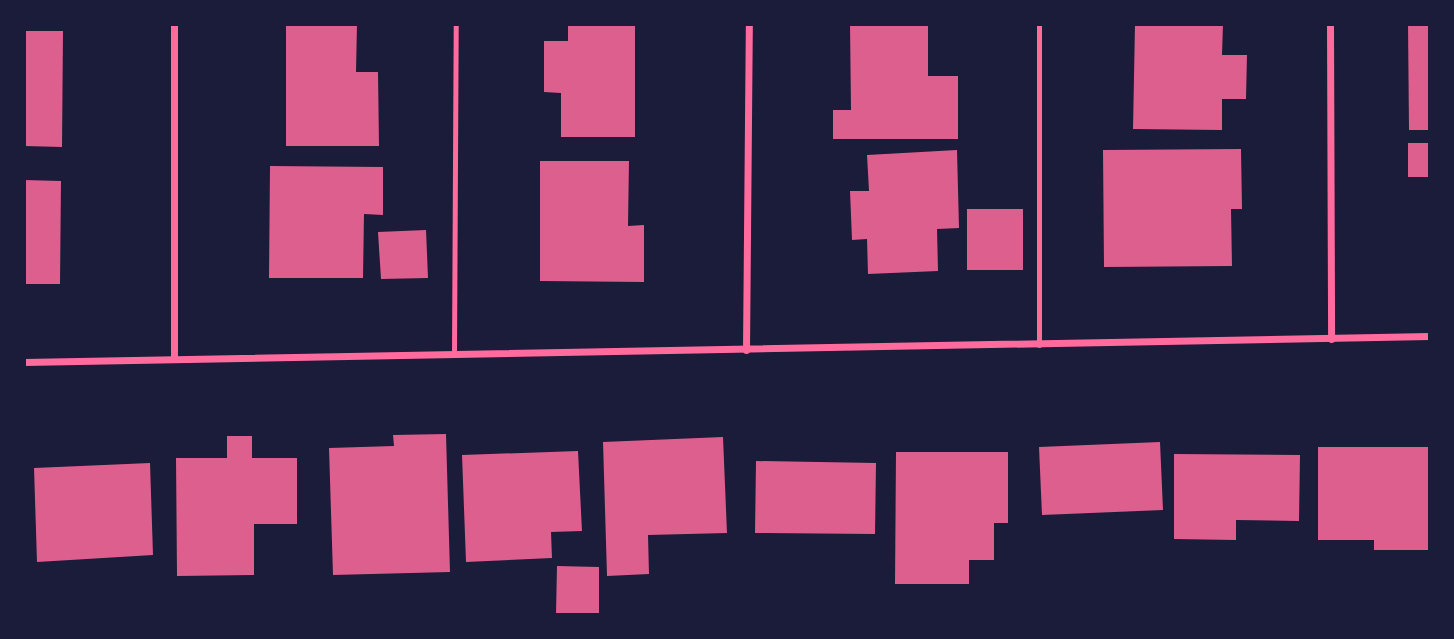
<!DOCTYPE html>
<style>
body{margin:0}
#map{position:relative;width:1454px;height:639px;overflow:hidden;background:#1b1b3a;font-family:"IBM Plex Sans",sans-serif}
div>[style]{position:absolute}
.building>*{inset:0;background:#dd5f8e}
.service>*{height:5px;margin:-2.5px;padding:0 2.5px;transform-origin:2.5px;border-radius:2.5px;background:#ff6b9d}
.minor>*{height:7px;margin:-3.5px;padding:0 3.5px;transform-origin:3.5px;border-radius:3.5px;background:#ff6b9d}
span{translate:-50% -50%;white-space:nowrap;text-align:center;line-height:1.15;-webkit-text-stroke:6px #1b1b3a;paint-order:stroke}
.frame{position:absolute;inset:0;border:26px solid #1b1b3a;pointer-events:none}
</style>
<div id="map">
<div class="building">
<div style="clip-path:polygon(286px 24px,357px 24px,356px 72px,378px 72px,379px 146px,286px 146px)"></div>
<div style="clip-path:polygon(568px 24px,635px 24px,635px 137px,561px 137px,561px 93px,544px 92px,544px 41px,568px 41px)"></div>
<div style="clip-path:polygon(850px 24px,928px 24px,928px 76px,958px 76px,958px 139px,833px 139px,833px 110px,851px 110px)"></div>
<div style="clip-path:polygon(1135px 24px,1223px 24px,1222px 55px,1247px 55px,1246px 99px,1222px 99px,1222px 130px,1133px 129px)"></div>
<div style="clip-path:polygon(1408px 24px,1430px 24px,1430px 130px,1409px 130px)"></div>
<div style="clip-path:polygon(24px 31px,63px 31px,62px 147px,24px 146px)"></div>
<div style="clip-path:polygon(1408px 143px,1430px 143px,1430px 177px,1408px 177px)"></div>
<div style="clip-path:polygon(1241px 149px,1242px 209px,1231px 209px,1232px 266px,1104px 267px,1103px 150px)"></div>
<div style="clip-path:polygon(957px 150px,959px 228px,937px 229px,938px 271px,868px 274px,867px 239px,852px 240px,850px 191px,869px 191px,867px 155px)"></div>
<div style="clip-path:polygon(540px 161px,629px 161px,628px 226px,644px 225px,644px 282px,540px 281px)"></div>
<div style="clip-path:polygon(270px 166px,383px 167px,383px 215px,364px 214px,363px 278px,269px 278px)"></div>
<div style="clip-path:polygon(24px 180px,61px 181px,60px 284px,24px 284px)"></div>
<div style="clip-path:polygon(967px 209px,1023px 209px,1023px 270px,967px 270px)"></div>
<div style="clip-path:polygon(426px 230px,428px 278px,381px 279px,378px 232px)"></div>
<div style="clip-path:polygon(446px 434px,450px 572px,333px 575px,329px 448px,394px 446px,393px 435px)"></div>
<div style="clip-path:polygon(227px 436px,252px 436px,252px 458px,297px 458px,297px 524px,254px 524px,254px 575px,177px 576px,176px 458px,227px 458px)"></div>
<div style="clip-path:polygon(723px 437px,727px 533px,648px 535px,649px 574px,607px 576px,603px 442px)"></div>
<div style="clip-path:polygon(1160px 442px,1163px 510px,1042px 515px,1039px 447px)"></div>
<div style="clip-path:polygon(1318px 447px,1430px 447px,1430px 550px,1374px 550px,1374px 540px,1318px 540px)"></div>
<div style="clip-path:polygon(578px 451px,582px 531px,551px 532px,552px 558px,466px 562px,462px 455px)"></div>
<div style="clip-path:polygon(896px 452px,1008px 452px,1008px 523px,994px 523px,994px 560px,969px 560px,969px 584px,895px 584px)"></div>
<div style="clip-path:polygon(1174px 454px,1300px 455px,1299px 521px,1236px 520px,1236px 540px,1174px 539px)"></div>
<div style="clip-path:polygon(756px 461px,876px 463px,875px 534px,755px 533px)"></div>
<div style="clip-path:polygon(150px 463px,153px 555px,37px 562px,34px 468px)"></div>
<div style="clip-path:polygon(557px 566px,599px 567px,599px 614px,556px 614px)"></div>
</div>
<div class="service">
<div style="left:1039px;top:345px;width:321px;rotate:-90deg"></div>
<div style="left:454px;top:354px;width:330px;rotate:-89.7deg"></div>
</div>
<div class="minor">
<div style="left:1330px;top:24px;width:315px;rotate:89.8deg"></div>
<div style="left:746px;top:350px;width:326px;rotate:-89.5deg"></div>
<div style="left:174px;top:358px;width:334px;rotate:-90deg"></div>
<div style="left:24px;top:362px;width:1406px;rotate:-1.06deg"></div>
</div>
<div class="frame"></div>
</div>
